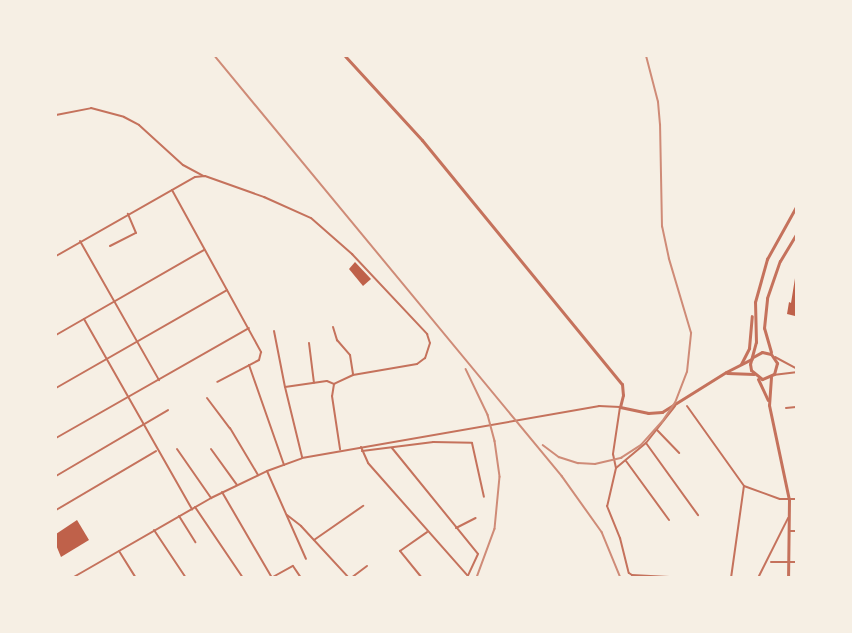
<!DOCTYPE html>
<style>
body{margin:0}
#map{position:relative;width:852px;height:633px;overflow:hidden;background:#f6efe4;font-family:"DejaVu Sans",sans-serif}
div>[style]{position:absolute}
.building>*{inset:0;background:#bf614a}
.minor>*{height:2px;margin:-1px;padding:0 1px;transform-origin:1px;border-radius:1px;background:#c5725c}
.tertiary>*{height:3px;margin:-1.5px;padding:0 1.5px;transform-origin:1.5px;border-radius:1.5px;background:#c5725c}
.rail>*{height:1.5px;margin:-0.75px;padding:0 0.75px;transform-origin:0.75px;border-radius:0.75px;background:#cf8b77}
span{translate:-50% -50%;white-space:nowrap;text-align:center;line-height:1.15;-webkit-text-stroke:6px #f6efe4;paint-order:stroke}
.frame{position:absolute;inset:0;border:57px solid #f6efe4;pointer-events:none}
</style>
<div id="map">
<div class="building">
<div style="clip-path:polygon(355px 262px,371px 279px,363px 286px,349px 269px)"></div>
<div style="clip-path:polygon(796px 272px,796px 309px,795px 316px,787px 314px,789px 302px,791px 303px)"></div>
<div style="clip-path:polygon(77px 520px,89px 540px,61px 557px,56px 545px,56px 534px)"></div>
</div>
<div class="minor">
<div style="left:56px;top:115px;width:36px;rotate:-11deg"></div>
<div style="left:91px;top:108px;width:34px;rotate:15deg"></div>
<div style="left:124px;top:117px;width:17px;rotate:28deg"></div>
<div style="left:139px;top:125px;width:59px;rotate:42.3deg"></div>
<div style="left:183px;top:165px;width:24px;rotate:28deg"></div>
<div style="left:172px;top:190px;width:185px;rotate:61.2deg"></div>
<div style="left:261px;top:352px;width:8px;rotate:104deg"></div>
<div style="left:259px;top:360px;width:47px;rotate:152.4deg"></div>
<div style="left:80px;top:241px;width:160px;rotate:60.4deg"></div>
<div style="left:110px;top:246px;width:29px;rotate:-27deg"></div>
<div style="left:136px;top:233px;width:21px;rotate:-113deg"></div>
<div style="left:56px;top:256px;width:160px;rotate:-29.6deg"></div>
<div style="left:195px;top:177px;width:10px;rotate:-6deg"></div>
<div style="left:205px;top:176px;width:63px;rotate:19.6deg"></div>
<div style="left:264px;top:197px;width:51px;rotate:24.1deg"></div>
<div style="left:311px;top:218px;width:55px;rotate:41.3deg"></div>
<div style="left:352px;top:254px;width:110px;rotate:46.8deg"></div>
<div style="left:427px;top:334px;width:9px;rotate:72deg"></div>
<div style="left:430px;top:343px;width:16px;rotate:108deg"></div>
<div style="left:425px;top:358px;width:10px;rotate:143deg"></div>
<div style="left:417px;top:364px;width:65px;rotate:170.2deg"></div>
<div style="left:353px;top:375px;width:21px;rotate:155deg"></div>
<div style="left:334px;top:384px;width:12px;rotate:99deg"></div>
<div style="left:332px;top:396px;width:54px;rotate:81.4deg"></div>
<div style="left:84px;top:319px;width:219px;rotate:60.4deg"></div>
<div style="left:333px;top:327px;width:14px;rotate:73deg"></div>
<div style="left:337px;top:340px;width:20px;rotate:49deg"></div>
<div style="left:350px;top:355px;width:20px;rotate:81deg"></div>
<div style="left:274px;top:331px;width:57px;rotate:78.9deg"></div>
<div style="left:285px;top:387px;width:42px;rotate:-8.1deg"></div>
<div style="left:327px;top:381px;width:8px;rotate:23deg"></div>
<div style="left:56px;top:335px;width:171px;rotate:-29.9deg"></div>
<div style="left:309px;top:343px;width:40px;rotate:82.9deg"></div>
<div style="left:775px;top:357px;width:24px;rotate:28deg"></div>
<div style="left:249px;top:365px;width:106px;rotate:70.7deg"></div>
<div style="left:773px;top:375px;width:23px;rotate:-7deg"></div>
<div style="left:285px;top:387px;width:72px;rotate:76.3deg"></div>
<div style="left:56px;top:388px;width:197px;rotate:-29.8deg"></div>
<div style="left:207px;top:398px;width:38px;rotate:53deg"></div>
<div style="left:230px;top:428px;width:55px;rotate:59.2deg"></div>
<div style="left:687px;top:406px;width:98px;rotate:54.5deg"></div>
<div style="left:744px;top:486px;width:38px;rotate:20deg"></div>
<div style="left:780px;top:499px;width:16px"></div>
<div style="left:786px;top:408px;width:10px;rotate:-6deg"></div>
<div style="left:657px;top:430px;width:32px;rotate:46deg"></div>
<div style="left:56px;top:438px;width:222px;rotate:-29.7deg"></div>
<div style="left:646px;top:443px;width:89px;rotate:54.2deg"></div>
<div style="left:361px;top:447px;width:17px;rotate:66deg"></div>
<div style="left:368px;top:463px;width:151px;rotate:48.5deg"></div>
<div style="left:392px;top:448px;width:136px;rotate:50.9deg"></div>
<div style="left:478px;top:554px;width:26px;rotate:115deg"></div>
<div style="left:177px;top:449px;width:60px;rotate:55.2deg"></div>
<div style="left:211px;top:449px;width:44px;rotate:54.2deg"></div>
<div style="left:362px;top:451px;width:72px;rotate:-7.2deg"></div>
<div style="left:433px;top:442px;width:39px;rotate:1deg"></div>
<div style="left:472px;top:443px;width:55px;rotate:77.5deg"></div>
<div style="left:626px;top:461px;width:73px;rotate:53.9deg"></div>
<div style="left:616px;top:468px;width:39px;rotate:-40deg"></div>
<div style="left:646px;top:443px;width:47px;rotate:-51.9deg"></div>
<div style="left:267px;top:471px;width:96px;rotate:66.1deg"></div>
<div style="left:56px;top:476px;width:130px;rotate:-30.5deg"></div>
<div style="left:222px;top:492px;width:99px;rotate:59.8deg"></div>
<div style="left:195px;top:507px;width:86px;rotate:55.9deg"></div>
<div style="left:56px;top:510px;width:116px;rotate:-30.5deg"></div>
<div style="left:287px;top:515px;width:18px;rotate:38deg"></div>
<div style="left:301px;top:526px;width:71px;rotate:47.3deg"></div>
<div style="left:179px;top:516px;width:31px;rotate:58deg"></div>
<div style="left:456px;top:528px;width:22px;rotate:-27deg"></div>
<div style="left:154px;top:530px;width:58px;rotate:56.3deg"></div>
<div style="left:790px;top:531px;width:6px"></div>
<div style="left:314px;top:540px;width:60px;rotate:-34.8deg"></div>
<div style="left:119px;top:551px;width:32px;rotate:58deg"></div>
<div style="left:771px;top:562px;width:25px"></div>
<div style="left:72px;top:578px;width:160px;rotate:-29.9deg"></div>
<div style="left:211px;top:498px;width:62px;rotate:-25.7deg"></div>
<div style="left:267px;top:471px;width:37px;rotate:-20deg"></div>
<div style="left:302px;top:458px;width:302px;rotate:-9.9deg"></div>
<div style="left:599px;top:406px;width:21px;rotate:3deg"></div>
<div style="left:620px;top:407px;width:48px;rotate:98.5deg"></div>
<div style="left:613px;top:454px;width:14px;rotate:78deg"></div>
<div style="left:616px;top:468px;width:39px;rotate:103deg"></div>
<div style="left:607px;top:506px;width:35px;rotate:68deg"></div>
<div style="left:620px;top:538px;width:36px;rotate:76deg"></div>
<div style="left:629px;top:573px;width:4px;rotate:34deg"></div>
<div style="left:632px;top:575px;width:56px;rotate:3.1deg"></div>
<div style="left:271px;top:578px;width:25px;rotate:-29deg"></div>
<div style="left:293px;top:566px;width:14px;rotate:56deg"></div>
<div style="left:351px;top:578px;width:20px;rotate:-37deg"></div>
<div style="left:422px;top:578px;width:35px;rotate:-129deg"></div>
<div style="left:400px;top:551px;width:33px;rotate:-35deg"></div>
<div style="left:731px;top:578px;width:93px;rotate:-82deg"></div>
<div style="left:758px;top:578px;width:67px;rotate:-63.4deg"></div>
</div>
<div class="tertiary">
<div style="left:345px;top:56px;width:114px;rotate:47.5deg"></div>
<div style="left:422px;top:140px;width:315px;rotate:50.7deg"></div>
<div style="left:622px;top:384px;width:11px;rotate:85deg"></div>
<div style="left:623px;top:395px;width:12px;rotate:104deg"></div>
<div style="left:620px;top:407px;width:29px;rotate:12deg"></div>
<div style="left:648px;top:413px;width:14px;rotate:-4deg"></div>
<div style="left:662px;top:412px;width:75px;rotate:-32deg"></div>
<div style="left:726px;top:372px;width:29px;rotate:-27deg"></div>
<div style="left:771px;top:352px;width:25px;rotate:-106deg"></div>
<div style="left:764px;top:328px;width:30px;rotate:-84deg"></div>
<div style="left:767px;top:298px;width:39px;rotate:-71deg"></div>
<div style="left:780px;top:261px;width:31px;rotate:-59deg"></div>
<div style="left:753px;top:357px;width:10px;rotate:-29deg"></div>
<div style="left:762px;top:352px;width:9px;rotate:13deg"></div>
<div style="left:771px;top:354px;width:11px;rotate:56deg"></div>
<div style="left:777px;top:363px;width:11px;rotate:105deg"></div>
<div style="left:774px;top:374px;width:13px;rotate:157deg"></div>
<div style="left:762px;top:379px;width:14px;rotate:-141deg"></div>
<div style="left:751px;top:370px;width:6px;rotate:-99deg"></div>
<div style="left:750px;top:364px;width:23px;rotate:-75deg"></div>
<div style="left:756px;top:342px;width:40px;rotate:-91.4deg"></div>
<div style="left:755px;top:302px;width:45px;rotate:-74.4deg"></div>
<div style="left:767px;top:259px;width:60px;rotate:-60.9deg"></div>
<div style="left:741px;top:364px;width:18px;rotate:-63deg"></div>
<div style="left:749px;top:348px;width:32px;rotate:-85deg"></div>
<div style="left:727px;top:373px;width:27px;rotate:2deg"></div>
<div style="left:771px;top:377px;width:28px;rotate:94deg"></div>
<div style="left:769px;top:405px;width:97px;rotate:78.1deg"></div>
<div style="left:789px;top:500px;width:78px;rotate:90.7deg"></div>
<div style="left:758px;top:379px;width:23px;rotate:65deg"></div>
</div>
<div class="rail">
<div style="left:215px;top:56px;width:545px;rotate:50.44deg"></div>
<div style="left:562px;top:476px;width:69px;rotate:54.5deg"></div>
<div style="left:602px;top:532px;width:50px;rotate:67.6deg"></div>
<div style="left:466px;top:369px;width:51px;rotate:64.4deg"></div>
<div style="left:488px;top:415px;width:27px;rotate:75deg"></div>
<div style="left:495px;top:441px;width:36px;rotate:82deg"></div>
<div style="left:500px;top:477px;width:52px;rotate:95.5deg"></div>
<div style="left:495px;top:529px;width:52px;rotate:110.2deg"></div>
<div style="left:543px;top:445px;width:20px;rotate:37deg"></div>
<div style="left:559px;top:457px;width:20px;rotate:18deg"></div>
<div style="left:578px;top:463px;width:17px;rotate:3deg"></div>
<div style="left:595px;top:464px;width:27px;rotate:-13deg"></div>
<div style="left:621px;top:458px;width:24px;rotate:-33deg"></div>
<div style="left:641px;top:445px;width:31px;rotate:-48deg"></div>
<div style="left:662px;top:422px;width:23px;rotate:-56deg"></div>
<div style="left:675px;top:403px;width:33px;rotate:-69deg"></div>
<div style="left:687px;top:372px;width:39px;rotate:-84deg"></div>
<div style="left:691px;top:333px;width:77px;rotate:-106.6deg"></div>
<div style="left:669px;top:259px;width:33px;rotate:-102deg"></div>
<div style="left:662px;top:227px;width:102px;rotate:-91.1deg"></div>
<div style="left:660px;top:125px;width:23px;rotate:-95deg"></div>
<div style="left:658px;top:102px;width:48px;rotate:-104.6deg"></div>
</div>
<div class="frame"></div>
</div>
